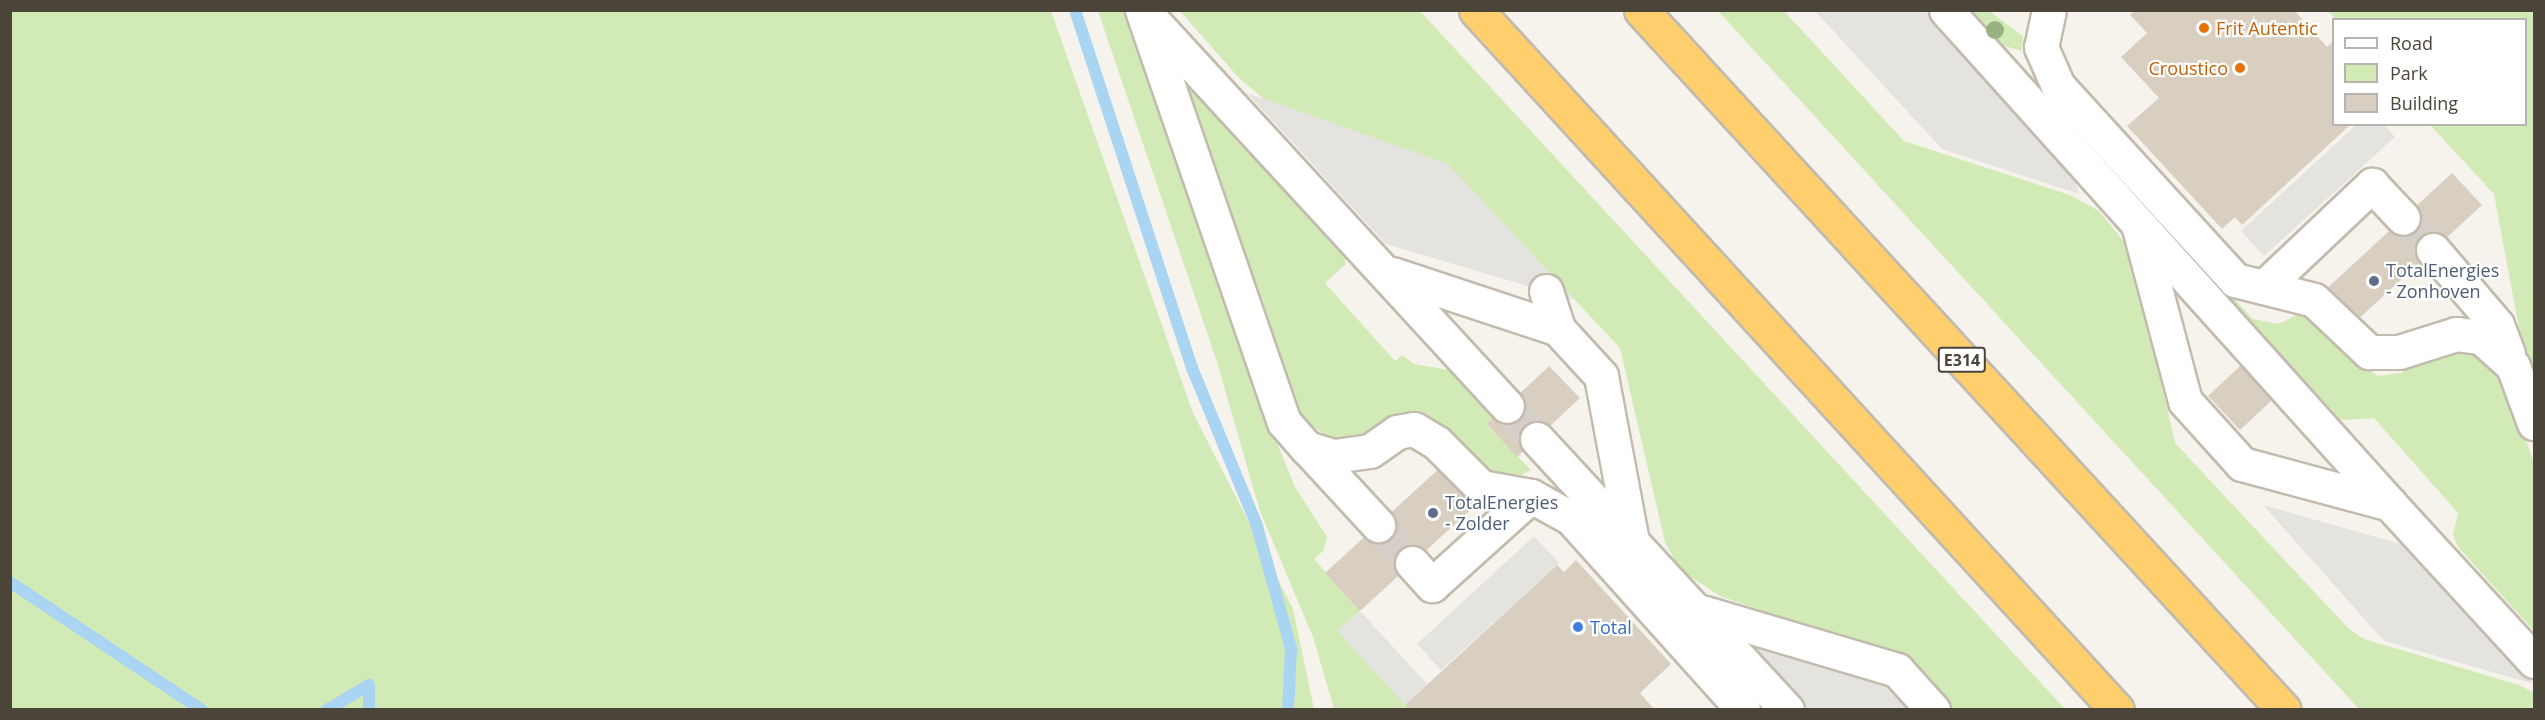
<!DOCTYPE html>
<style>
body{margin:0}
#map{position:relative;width:2545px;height:720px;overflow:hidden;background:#f6f3ec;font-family:"Open Sans",sans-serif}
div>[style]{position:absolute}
.green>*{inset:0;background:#d2eab5}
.parking>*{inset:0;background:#e5e3e0}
.stream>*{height:12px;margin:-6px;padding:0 6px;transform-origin:6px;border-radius:6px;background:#a9d4f2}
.building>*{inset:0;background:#d8cfc1}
.minor-tunnel>*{height:33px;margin-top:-16.5px;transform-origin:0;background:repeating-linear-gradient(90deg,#d4d0c8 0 33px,transparent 0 49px)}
.roads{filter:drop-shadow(2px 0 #c2bbae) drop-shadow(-2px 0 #c2bbae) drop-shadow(0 2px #c2bbae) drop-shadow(0 -2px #c2bbae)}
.minor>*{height:33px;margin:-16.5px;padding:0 16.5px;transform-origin:16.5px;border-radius:16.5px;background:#fff}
.highway>*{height:33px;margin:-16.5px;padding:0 16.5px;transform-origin:16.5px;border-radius:16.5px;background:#ffcf6e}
.trees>*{width:18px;height:18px;margin:-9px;border-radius:50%;background:#97b381}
.dots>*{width:16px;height:16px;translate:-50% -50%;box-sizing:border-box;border:3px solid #fff;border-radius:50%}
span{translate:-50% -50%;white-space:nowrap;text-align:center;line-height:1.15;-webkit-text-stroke:4.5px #fff;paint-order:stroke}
.shield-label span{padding:2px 4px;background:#fff;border:2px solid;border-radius:4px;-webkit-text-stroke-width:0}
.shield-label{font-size:16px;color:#4b4439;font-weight:700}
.food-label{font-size:18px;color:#c56008}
.left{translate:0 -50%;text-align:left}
.right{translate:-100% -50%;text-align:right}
.service-label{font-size:18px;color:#4e5e75}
.shop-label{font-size:18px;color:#366cbe}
.frame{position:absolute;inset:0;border:12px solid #4b4439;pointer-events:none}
.legend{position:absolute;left:2332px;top:18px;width:195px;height:108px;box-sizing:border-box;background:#fff;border:2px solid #b7b4b0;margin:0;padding:8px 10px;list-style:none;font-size:18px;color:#4b4439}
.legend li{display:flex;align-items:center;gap:12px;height:30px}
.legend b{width:30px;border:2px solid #b7b4b0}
</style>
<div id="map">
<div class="green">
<div style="clip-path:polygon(10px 11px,1051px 11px,1193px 413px,1293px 609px,1314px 709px,11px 709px)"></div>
<div style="clip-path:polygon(1098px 11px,1133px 11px,1262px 406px,1295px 487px,1327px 537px,1323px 551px,1314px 559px,1360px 611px,1338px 631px,1409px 709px,1334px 709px,1313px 637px,1260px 511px,1217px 362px)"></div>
<div style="clip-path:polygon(1180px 11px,1420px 11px,2065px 709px,1948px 709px,1902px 660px,1720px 596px,1680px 570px,1665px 542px,1620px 348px,1447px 164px,1264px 99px,1239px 78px)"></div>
<div style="clip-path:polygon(1718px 11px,1784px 11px,1904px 141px,2070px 195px,2099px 211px,2125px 243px,2135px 267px,2175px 443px,2348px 628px,2364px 639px,2519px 685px,2534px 693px,2534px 709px,2359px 709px)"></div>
<div style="clip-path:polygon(1966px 11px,1989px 11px,2023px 36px,2022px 51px,1994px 43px)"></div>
<div style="clip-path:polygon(2328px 11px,2534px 11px,2534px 382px,2524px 355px,2494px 194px,2430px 125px,2526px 124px,2526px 20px,2336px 20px)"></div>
<div style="clip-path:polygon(1191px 83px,1342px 247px,1346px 264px,1325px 283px,1395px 361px,1402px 355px,1414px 364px,1455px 371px,1498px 414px,1487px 425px,1531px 470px,1513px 479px,1489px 477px,1438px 428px,1354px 441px,1332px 439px,1296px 416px,1187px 89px)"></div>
<div style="clip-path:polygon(2100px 152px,2253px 319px,2278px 324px,2297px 315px,2310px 315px,2377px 376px,2401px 373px,2424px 357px,2453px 346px,2481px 355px,2506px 384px,2534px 463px,2534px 631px,2458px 547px,2453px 535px,2458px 513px,2374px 418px,2341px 420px,2096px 154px)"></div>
</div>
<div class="parking">
<div style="clip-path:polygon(1815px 11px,1926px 11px,2069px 165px,2079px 194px,1942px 149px)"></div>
<div style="clip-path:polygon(1247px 93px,1448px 164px,1575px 300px,1386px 244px)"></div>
<div style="clip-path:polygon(2357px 124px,2384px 125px,2395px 137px,2264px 256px,2241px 231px)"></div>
<div style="clip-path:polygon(2263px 505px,2408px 546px,2534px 684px,2384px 641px)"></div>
<div style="clip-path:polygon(1534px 536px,1559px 563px,1441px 670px,1417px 644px)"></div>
<div style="clip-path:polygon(1654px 582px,1948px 709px,1771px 709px)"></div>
<div style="clip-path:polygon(1360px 611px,1427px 684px,1405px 705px,1338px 631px)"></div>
</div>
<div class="stream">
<div style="left:1075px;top:10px;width:377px;rotate:71.9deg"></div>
<div style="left:1192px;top:368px;width:171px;rotate:67.6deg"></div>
<div style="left:1257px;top:526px;width:128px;rotate:74.5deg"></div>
<div style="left:1291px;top:649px;width:61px;rotate:92.8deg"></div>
<div style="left:10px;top:582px;width:231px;rotate:33.7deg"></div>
<div style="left:327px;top:710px;width:49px;rotate:-30.8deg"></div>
<div style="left:369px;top:685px;width:25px;rotate:90deg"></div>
</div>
<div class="building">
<div style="clip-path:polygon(2135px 10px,2294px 10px,2327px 47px,2334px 41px,2334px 124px,2351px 124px,2242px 225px,2235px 217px,2222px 229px,2127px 126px,2159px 98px,2121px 57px,2147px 33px,2130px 15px)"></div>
<div style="clip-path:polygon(2452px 173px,2482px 205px,2353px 324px,2323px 292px)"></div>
<div style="clip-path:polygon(2268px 340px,2300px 374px,2240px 430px,2208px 396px)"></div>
<div style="clip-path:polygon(1549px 366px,1580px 398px,1517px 457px,1487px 424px)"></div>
<div style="clip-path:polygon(1443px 465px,1478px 503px,1360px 611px,1325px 573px)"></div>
<div style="clip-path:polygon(1576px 560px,1671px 664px,1640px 693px,1655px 710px,1409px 710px,1405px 705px,1557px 565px,1564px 572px)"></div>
</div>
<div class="minor-tunnel">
<div style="left:2403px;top:218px;width:44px;rotate:46.8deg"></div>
<div style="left:1507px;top:406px;width:45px;rotate:47.7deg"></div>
<div style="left:1378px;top:525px;width:51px;rotate:48.2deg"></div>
</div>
<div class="roads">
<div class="minor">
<div style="left:1142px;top:10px;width:436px;rotate:71deg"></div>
<div style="left:1284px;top:422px;width:35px;rotate:49deg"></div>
<div style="left:1307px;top:448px;width:28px;rotate:17deg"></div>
<div style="left:1334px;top:456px;width:36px;rotate:-8deg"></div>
<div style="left:1370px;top:451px;width:33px;rotate:-35deg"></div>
<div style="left:1397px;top:432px;width:17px;rotate:-10deg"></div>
<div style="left:1414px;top:429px;width:26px;rotate:31deg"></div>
<div style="left:1436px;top:442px;width:64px;rotate:45deg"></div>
<div style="left:1481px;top:487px;width:51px;rotate:10.2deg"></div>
<div style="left:1531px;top:496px;width:46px;rotate:28.8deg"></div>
<div style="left:1571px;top:518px;width:258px;rotate:48.1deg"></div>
<div style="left:1946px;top:10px;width:664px;rotate:48.05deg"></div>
<div style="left:2049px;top:10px;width:38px;rotate:102deg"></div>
<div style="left:2041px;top:47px;width:43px;rotate:66.4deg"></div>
<div style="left:2058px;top:86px;width:263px;rotate:47.6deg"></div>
<div style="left:2235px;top:280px;width:81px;rotate:14.2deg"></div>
<div style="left:2314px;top:300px;width:76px;rotate:43.4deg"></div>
<div style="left:2369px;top:352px;width:30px"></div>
<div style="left:2399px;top:352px;width:60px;rotate:-17.5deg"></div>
<div style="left:2456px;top:334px;width:25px;rotate:7deg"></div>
<div style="left:2481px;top:337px;width:43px;rotate:42.2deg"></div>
<div style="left:2513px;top:366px;width:61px;rotate:69.8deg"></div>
<div style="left:1150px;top:18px;width:527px;rotate:47.38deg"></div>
<div style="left:2139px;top:228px;width:179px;rotate:75.1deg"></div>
<div style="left:2185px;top:401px;width:85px;rotate:47.9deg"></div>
<div style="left:2242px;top:464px;width:153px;rotate:15.1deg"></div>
<div style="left:2390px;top:504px;width:213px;rotate:47.5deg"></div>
<div style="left:2433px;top:250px;width:99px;rotate:49.5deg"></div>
<div style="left:2497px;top:325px;width:31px;rotate:69deg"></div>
<div style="left:1392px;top:274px;width:175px;rotate:18.3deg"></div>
<div style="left:1558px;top:329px;width:64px;rotate:47.5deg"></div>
<div style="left:1601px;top:376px;width:168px;rotate:79.4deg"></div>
<div style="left:2264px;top:287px;width:149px;rotate:-43.4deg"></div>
<div style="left:2372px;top:185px;width:45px;rotate:46.8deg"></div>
<div style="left:1546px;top:291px;width:40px;rotate:72deg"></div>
<div style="left:1537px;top:439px;width:369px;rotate:47.3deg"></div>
<div style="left:1307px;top:448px;width:105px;rotate:47.3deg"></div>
<div style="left:1412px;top:563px;width:30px;rotate:48deg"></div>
<div style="left:1432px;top:585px;width:133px;rotate:-42deg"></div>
<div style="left:1698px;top:611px;width:208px;rotate:16.5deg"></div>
<div style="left:1897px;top:670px;width:54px;rotate:48deg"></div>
</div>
<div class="highway">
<div style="left:1476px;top:10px;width:949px;rotate:47.52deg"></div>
<div style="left:1641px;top:10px;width:950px;rotate:47.43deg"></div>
</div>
</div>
<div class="trees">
<div style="left:1995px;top:30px"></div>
</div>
<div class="dots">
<div style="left:2204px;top:28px;background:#e8710a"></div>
<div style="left:2240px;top:68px;background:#e8710a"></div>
<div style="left:2374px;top:281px;background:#5c6f8a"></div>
<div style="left:1433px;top:513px;background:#5c6f8a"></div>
<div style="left:1578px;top:627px;background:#3f7fe0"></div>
</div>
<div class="shield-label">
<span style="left:1962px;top:360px">E314</span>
</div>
<div class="food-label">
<span class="left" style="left:2216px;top:28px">Frit Autentic</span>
<span class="right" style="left:2228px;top:68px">Croustico</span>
</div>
<div class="service-label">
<span class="left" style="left:2386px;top:281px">TotalEnergies<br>- Zonhoven</span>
<span class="left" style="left:1445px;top:513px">TotalEnergies<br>- Zolder</span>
</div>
<div class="shop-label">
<span class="left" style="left:1590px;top:627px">Total</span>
</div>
<div class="frame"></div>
<ul class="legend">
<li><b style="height:8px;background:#fff"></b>Road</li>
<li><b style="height:16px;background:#d2eab5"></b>Park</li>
<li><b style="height:16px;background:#d8cfc1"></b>Building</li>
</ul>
</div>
